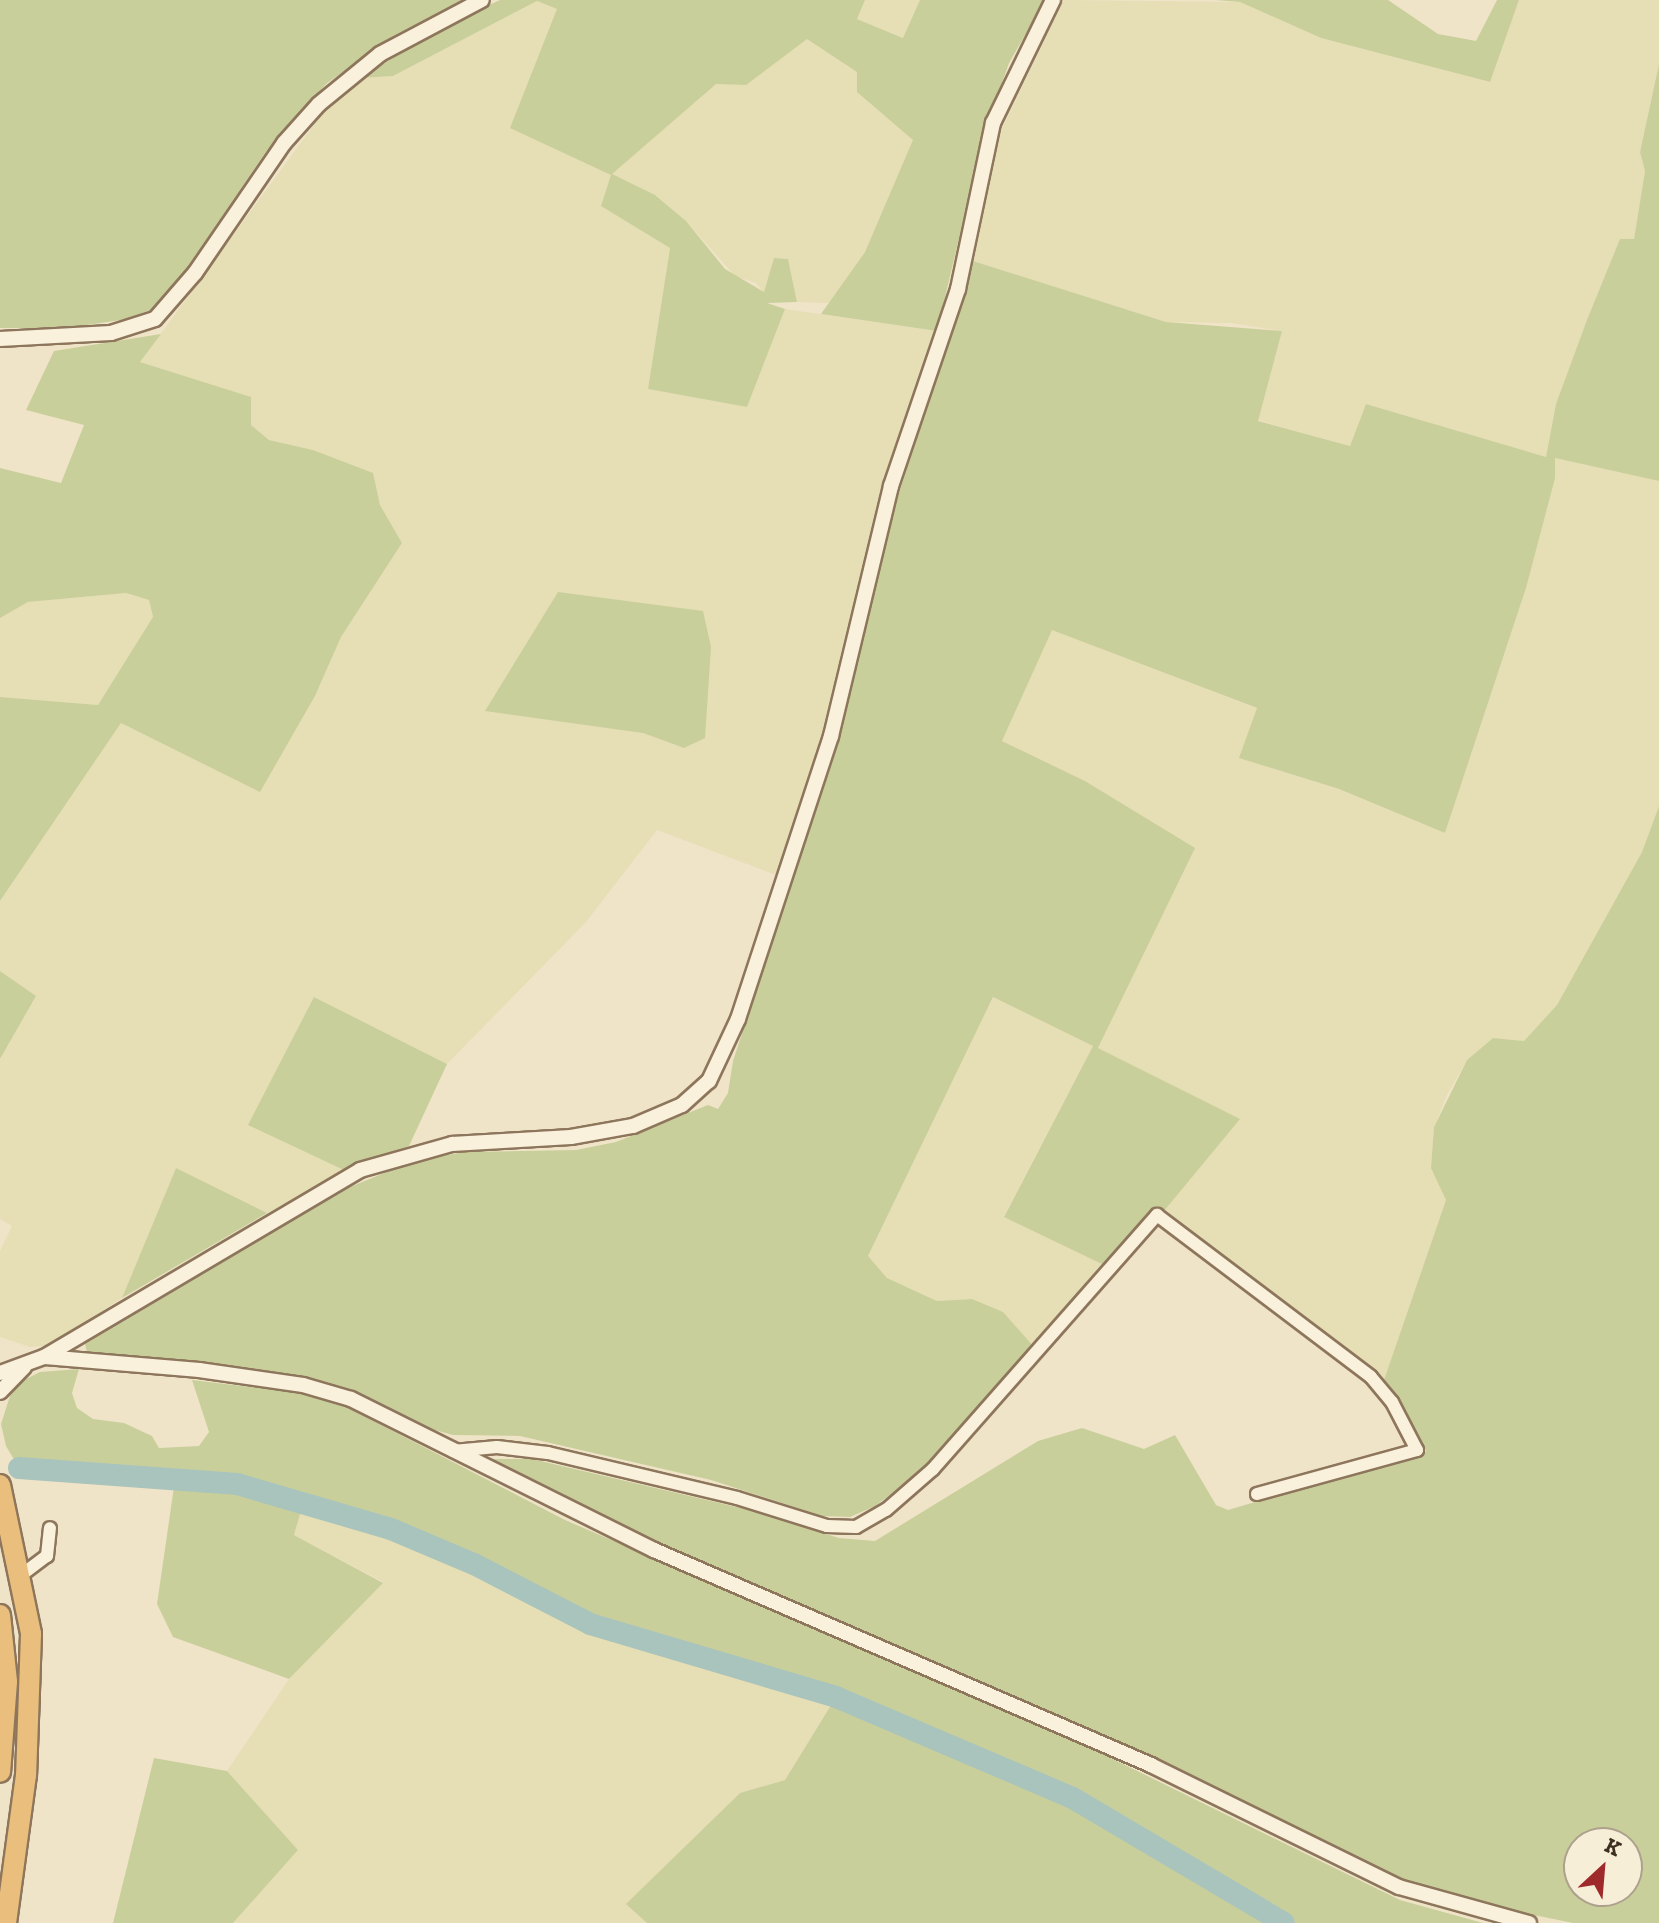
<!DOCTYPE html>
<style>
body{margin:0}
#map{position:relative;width:1659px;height:1923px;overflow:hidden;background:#f0e4c8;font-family:"Zilla Slab",serif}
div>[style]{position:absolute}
.farmland>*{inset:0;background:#e6deb5}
.green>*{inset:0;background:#c9cf9b}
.river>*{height:22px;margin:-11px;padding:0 11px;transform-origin:11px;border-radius:11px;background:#a9c4bc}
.roads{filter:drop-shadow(2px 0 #8d765c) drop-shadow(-2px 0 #8d765c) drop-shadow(0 2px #8d765c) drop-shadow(0 -2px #8d765c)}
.minor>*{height:12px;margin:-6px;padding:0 6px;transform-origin:6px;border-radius:6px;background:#faf1dc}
.tertiary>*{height:14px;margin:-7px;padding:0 7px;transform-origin:7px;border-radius:7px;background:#faf1dc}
.trunk>*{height:20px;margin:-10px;padding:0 10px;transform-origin:10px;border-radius:10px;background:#eabe7c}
span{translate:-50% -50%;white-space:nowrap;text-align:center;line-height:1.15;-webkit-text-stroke:8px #f7eed8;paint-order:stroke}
.north{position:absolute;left:1563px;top:1827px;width:80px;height:80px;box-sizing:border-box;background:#f7eed8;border:2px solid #ada18e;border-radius:50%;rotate:26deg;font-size:22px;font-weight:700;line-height:32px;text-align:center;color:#3d2e20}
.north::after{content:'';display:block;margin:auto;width:28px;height:36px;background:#9e2a2b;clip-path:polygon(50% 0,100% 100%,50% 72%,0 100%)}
</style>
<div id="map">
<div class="farmland">
<div style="clip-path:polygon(865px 0,920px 0,904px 38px,857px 19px)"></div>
<div style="clip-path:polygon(1064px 0,1240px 2px,1321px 38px,1489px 82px,1519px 0,1659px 0,1659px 64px,1640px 152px,1645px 171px,1634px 239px,1556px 404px,1546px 457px,1366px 404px,1350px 446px,1257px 420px,1282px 331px,1231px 323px,1166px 322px,973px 261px,997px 139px)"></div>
<div style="clip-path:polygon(evenodd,537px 1px,557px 9px,686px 107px,716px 83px,747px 84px,807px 38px,857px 72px,857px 92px,914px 140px,865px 252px,829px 303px,797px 302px,788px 259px,774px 258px,764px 293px,756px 283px,735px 276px,686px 221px,655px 195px,670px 248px,648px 389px,747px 407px,785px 309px,937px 331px,883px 486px,837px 686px,776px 875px,657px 830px,586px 922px,447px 1064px,314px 997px,346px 1171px,267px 1213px,176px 1168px,122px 1298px,50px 1345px,30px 1347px,0 1337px,0 1251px,12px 1226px,0 1219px,0 1059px,36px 996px,0 971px,0 901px,121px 723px,260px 791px,315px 696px,341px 637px,402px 543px,380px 505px,372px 473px,313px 450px,269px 440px,251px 425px,250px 397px,140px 362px,330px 103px,360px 78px,393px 76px,537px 1px,703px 611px,684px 748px,643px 733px,703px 611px)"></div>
<div style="clip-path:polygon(1555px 458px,1659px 481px,1659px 806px,1642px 852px,1557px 1005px,1524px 1041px,1493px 1038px,1467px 1060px,1447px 1095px,1434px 1127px,1431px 1167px,1446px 1200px,1384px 1380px,1164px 1211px,1239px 1119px,1098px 1048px,1194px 848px,1085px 781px,1002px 741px,1052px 629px,1258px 709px,1240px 758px,1339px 789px,1445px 833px,1526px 588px)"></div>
<div style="clip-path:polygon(126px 593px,149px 600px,153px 618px,98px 705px,0 697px,0 618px,28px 602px)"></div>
<div style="clip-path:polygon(993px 997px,1093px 1046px,1004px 1216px,1106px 1266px,1035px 1348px,972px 1299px,937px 1301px,887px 1278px,868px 1256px)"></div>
<div style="clip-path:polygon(303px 1504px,391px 1529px,474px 1564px,590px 1624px,836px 1697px,785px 1780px,740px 1793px,627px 1904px,647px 1923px,233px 1923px,298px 1850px,227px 1771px,289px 1679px,383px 1582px,294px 1535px)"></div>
</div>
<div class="green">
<div style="clip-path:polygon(0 0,462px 0,395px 35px,326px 84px,265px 153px,177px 283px,153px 309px,127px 319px,68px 328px,0 328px)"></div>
<div style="clip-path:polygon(500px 0,865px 0,857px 19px,903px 38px,920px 0,1045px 0,1009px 63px,984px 133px,937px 331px,821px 314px,865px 252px,913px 140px,857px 92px,857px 72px,807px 39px,746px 85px,716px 84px,612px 174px,655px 195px,686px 221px,725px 269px,764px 292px,774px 258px,788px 259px,797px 302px,767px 303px,785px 309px,747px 407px,648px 389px,670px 248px,601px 206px,611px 175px,510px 128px,557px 9px,537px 1px,393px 76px,360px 78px,456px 20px)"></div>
<div style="clip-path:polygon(1215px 0,1388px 0,1438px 34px,1476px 41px,1497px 0,1519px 0,1490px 82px,1321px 38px,1240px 2px)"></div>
<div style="clip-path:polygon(1659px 64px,1659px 481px,1555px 458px,1555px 478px,1526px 588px,1445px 833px,1339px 789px,1239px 758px,1257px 708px,1052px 630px,1002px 741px,1085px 781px,1195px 848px,1098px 1048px,1240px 1119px,1164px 1211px,1158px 1207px,1106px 1266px,1004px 1217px,1093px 1046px,993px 997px,868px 1256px,887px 1278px,937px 1301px,972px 1299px,1003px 1312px,1035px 1348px,914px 1477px,875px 1506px,850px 1517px,822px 1516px,711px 1480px,520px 1436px,453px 1435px,427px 1428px,327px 1382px,87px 1352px,85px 1344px,345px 1189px,414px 1161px,464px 1152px,576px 1150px,616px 1142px,708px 1105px,718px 1109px,728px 1093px,733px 1061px,837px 743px,895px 506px,973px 261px,1166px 322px,1282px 331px,1258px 421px,1350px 446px,1366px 404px,1546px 457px,1556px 404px,1587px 320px,1620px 239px,1634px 239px,1645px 171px,1640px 152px)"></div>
<div style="clip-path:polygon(161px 334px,140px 362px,251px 397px,251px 425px,269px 440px,313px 450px,373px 473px,380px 505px,402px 543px,341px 637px,315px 696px,260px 792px,121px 723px,0 901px,0 697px,98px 705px,153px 617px,149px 600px,126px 593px,28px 602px,0 618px,0 468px,61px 483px,84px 425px,26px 410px,54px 351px)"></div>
<div style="clip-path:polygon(558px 592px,703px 611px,711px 647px,705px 738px,684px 748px,643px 733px,485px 711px)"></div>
<div style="clip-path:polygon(evenodd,1659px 806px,1659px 1923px,1573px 1923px,1452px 1898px,1417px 1886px,1091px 1732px,588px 1512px,486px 1459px,532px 1459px,745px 1509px,839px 1538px,875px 1541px,1038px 1441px,1082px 1428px,1144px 1449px,1175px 1435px,1216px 1505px,1228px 1510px,1426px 1451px,1384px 1380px,1446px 1200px,1431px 1168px,1434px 1127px,1467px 1060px,1493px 1038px,1524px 1041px,1557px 1005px,1642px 852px,1659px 806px,1579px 1843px,1627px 1843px,1627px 1891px,1579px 1891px,1579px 1843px)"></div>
<div style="clip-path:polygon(0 971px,36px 996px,0 1059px)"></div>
<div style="clip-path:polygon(314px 997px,447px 1064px,409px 1146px,346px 1171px,248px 1125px)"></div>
<div style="clip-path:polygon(176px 1168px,267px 1213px,122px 1298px)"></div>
<div style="clip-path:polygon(79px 1369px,72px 1393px,77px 1408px,93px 1419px,124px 1423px,152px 1436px,159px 1448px,199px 1446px,209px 1432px,192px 1380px,325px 1396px,565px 1520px,1064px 1735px,1400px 1900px,1483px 1923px,647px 1923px,626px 1904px,740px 1793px,785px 1780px,836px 1697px,590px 1624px,474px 1564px,391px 1529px,303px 1504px,294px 1535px,383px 1583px,289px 1679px,173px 1637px,157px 1604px,175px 1480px,19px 1468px,6px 1446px,1px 1424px,10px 1396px,22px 1381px,40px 1372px)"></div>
<div style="clip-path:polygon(154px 1758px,227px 1771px,298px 1850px,233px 1923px,113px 1923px)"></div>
</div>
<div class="river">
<div style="left:19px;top:1468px;width:219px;rotate:4.2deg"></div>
<div style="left:237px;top:1484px;width:160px;rotate:16.3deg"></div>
<div style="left:391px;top:1529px;width:90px;rotate:22.9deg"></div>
<div style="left:474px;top:1564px;width:131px;rotate:27.3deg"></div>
<div style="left:590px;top:1624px;width:257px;rotate:16.5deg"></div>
<div style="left:836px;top:1697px;width:255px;rotate:23.1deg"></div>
<div style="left:1071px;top:1797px;width:247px;rotate:30.6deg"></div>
</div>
<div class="roads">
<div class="minor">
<div style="left:453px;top:1451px;width:44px;rotate:-5.2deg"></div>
<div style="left:497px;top:1447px;width:51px;rotate:6.7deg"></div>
<div style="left:548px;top:1453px;width:194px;rotate:13.4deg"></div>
<div style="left:737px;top:1498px;width:94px;rotate:17.3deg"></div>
<div style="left:827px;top:1526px;width:29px;rotate:2deg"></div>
<div style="left:856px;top:1527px;width:34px;rotate:-30deg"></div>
<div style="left:886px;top:1510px;width:62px;rotate:-41.1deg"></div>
<div style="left:933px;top:1469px;width:339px;rotate:-48.6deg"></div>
<div style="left:1157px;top:1215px;width:268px;rotate:37.1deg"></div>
<div style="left:1371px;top:1377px;width:33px;rotate:50deg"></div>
<div style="left:1392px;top:1402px;width:54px;rotate:62.5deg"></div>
<div style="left:1417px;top:1450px;width:166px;rotate:164.6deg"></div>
<div style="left:20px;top:1576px;width:34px;rotate:-37deg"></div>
<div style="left:47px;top:1556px;width:28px;rotate:-84deg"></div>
</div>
<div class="tertiary">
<div style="left:0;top:339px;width:111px;rotate:-3.1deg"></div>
<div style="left:111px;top:333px;width:46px;rotate:-17.7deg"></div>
<div style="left:155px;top:319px;width:61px;rotate:-49deg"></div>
<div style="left:195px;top:273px;width:158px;rotate:-55.6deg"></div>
<div style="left:284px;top:143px;width:52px;rotate:-48.1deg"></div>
<div style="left:319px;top:104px;width:79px;rotate:-39.3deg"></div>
<div style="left:380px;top:54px;width:115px;rotate:-27.9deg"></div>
<div style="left:45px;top:1357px;width:155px;rotate:4.8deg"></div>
<div style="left:199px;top:1370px;width:105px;rotate:8.2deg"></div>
<div style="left:303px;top:1385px;width:50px;rotate:16.3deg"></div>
<div style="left:351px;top:1399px;width:339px;rotate:26.5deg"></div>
<div style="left:654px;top:1550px;width:542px;rotate:23.39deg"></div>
<div style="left:1151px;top:1765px;width:276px;rotate:26.2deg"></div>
<div style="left:1399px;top:1887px;width:135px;rotate:15.5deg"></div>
<div style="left:0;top:1373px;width:47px;rotate:-20deg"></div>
<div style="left:44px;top:1357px;width:367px;rotate:-30.6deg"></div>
<div style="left:360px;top:1170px;width:96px;rotate:-15.8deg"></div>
<div style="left:452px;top:1144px;width:119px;rotate:-3.4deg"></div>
<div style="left:571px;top:1137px;width:63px;rotate:-10.1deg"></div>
<div style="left:633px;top:1126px;width:53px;rotate:-23.2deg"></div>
<div style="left:682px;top:1105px;width:36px;rotate:-42deg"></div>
<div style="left:709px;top:1081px;width:68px;rotate:-64.9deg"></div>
<div style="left:738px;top:1019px;width:298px;rotate:-71.8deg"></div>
<div style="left:831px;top:736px;width:257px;rotate:-76.5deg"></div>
<div style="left:891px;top:486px;width:208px;rotate:-71.2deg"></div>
<div style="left:958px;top:289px;width:170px;rotate:-78.1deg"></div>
<div style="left:993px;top:123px;width:137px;rotate:-64deg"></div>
<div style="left:0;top:1392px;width:35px;rotate:-46deg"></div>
</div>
<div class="trunk">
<div style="left:0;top:1485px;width:152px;rotate:78.2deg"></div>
<div style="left:31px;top:1634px;width:141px;rotate:92deg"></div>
<div style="left:26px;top:1775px;width:149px;rotate:97.7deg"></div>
<div style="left:0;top:1615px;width:67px;rotate:84deg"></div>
<div style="left:7px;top:1682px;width:90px;rotate:94.4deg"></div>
</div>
</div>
<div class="north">K</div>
</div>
